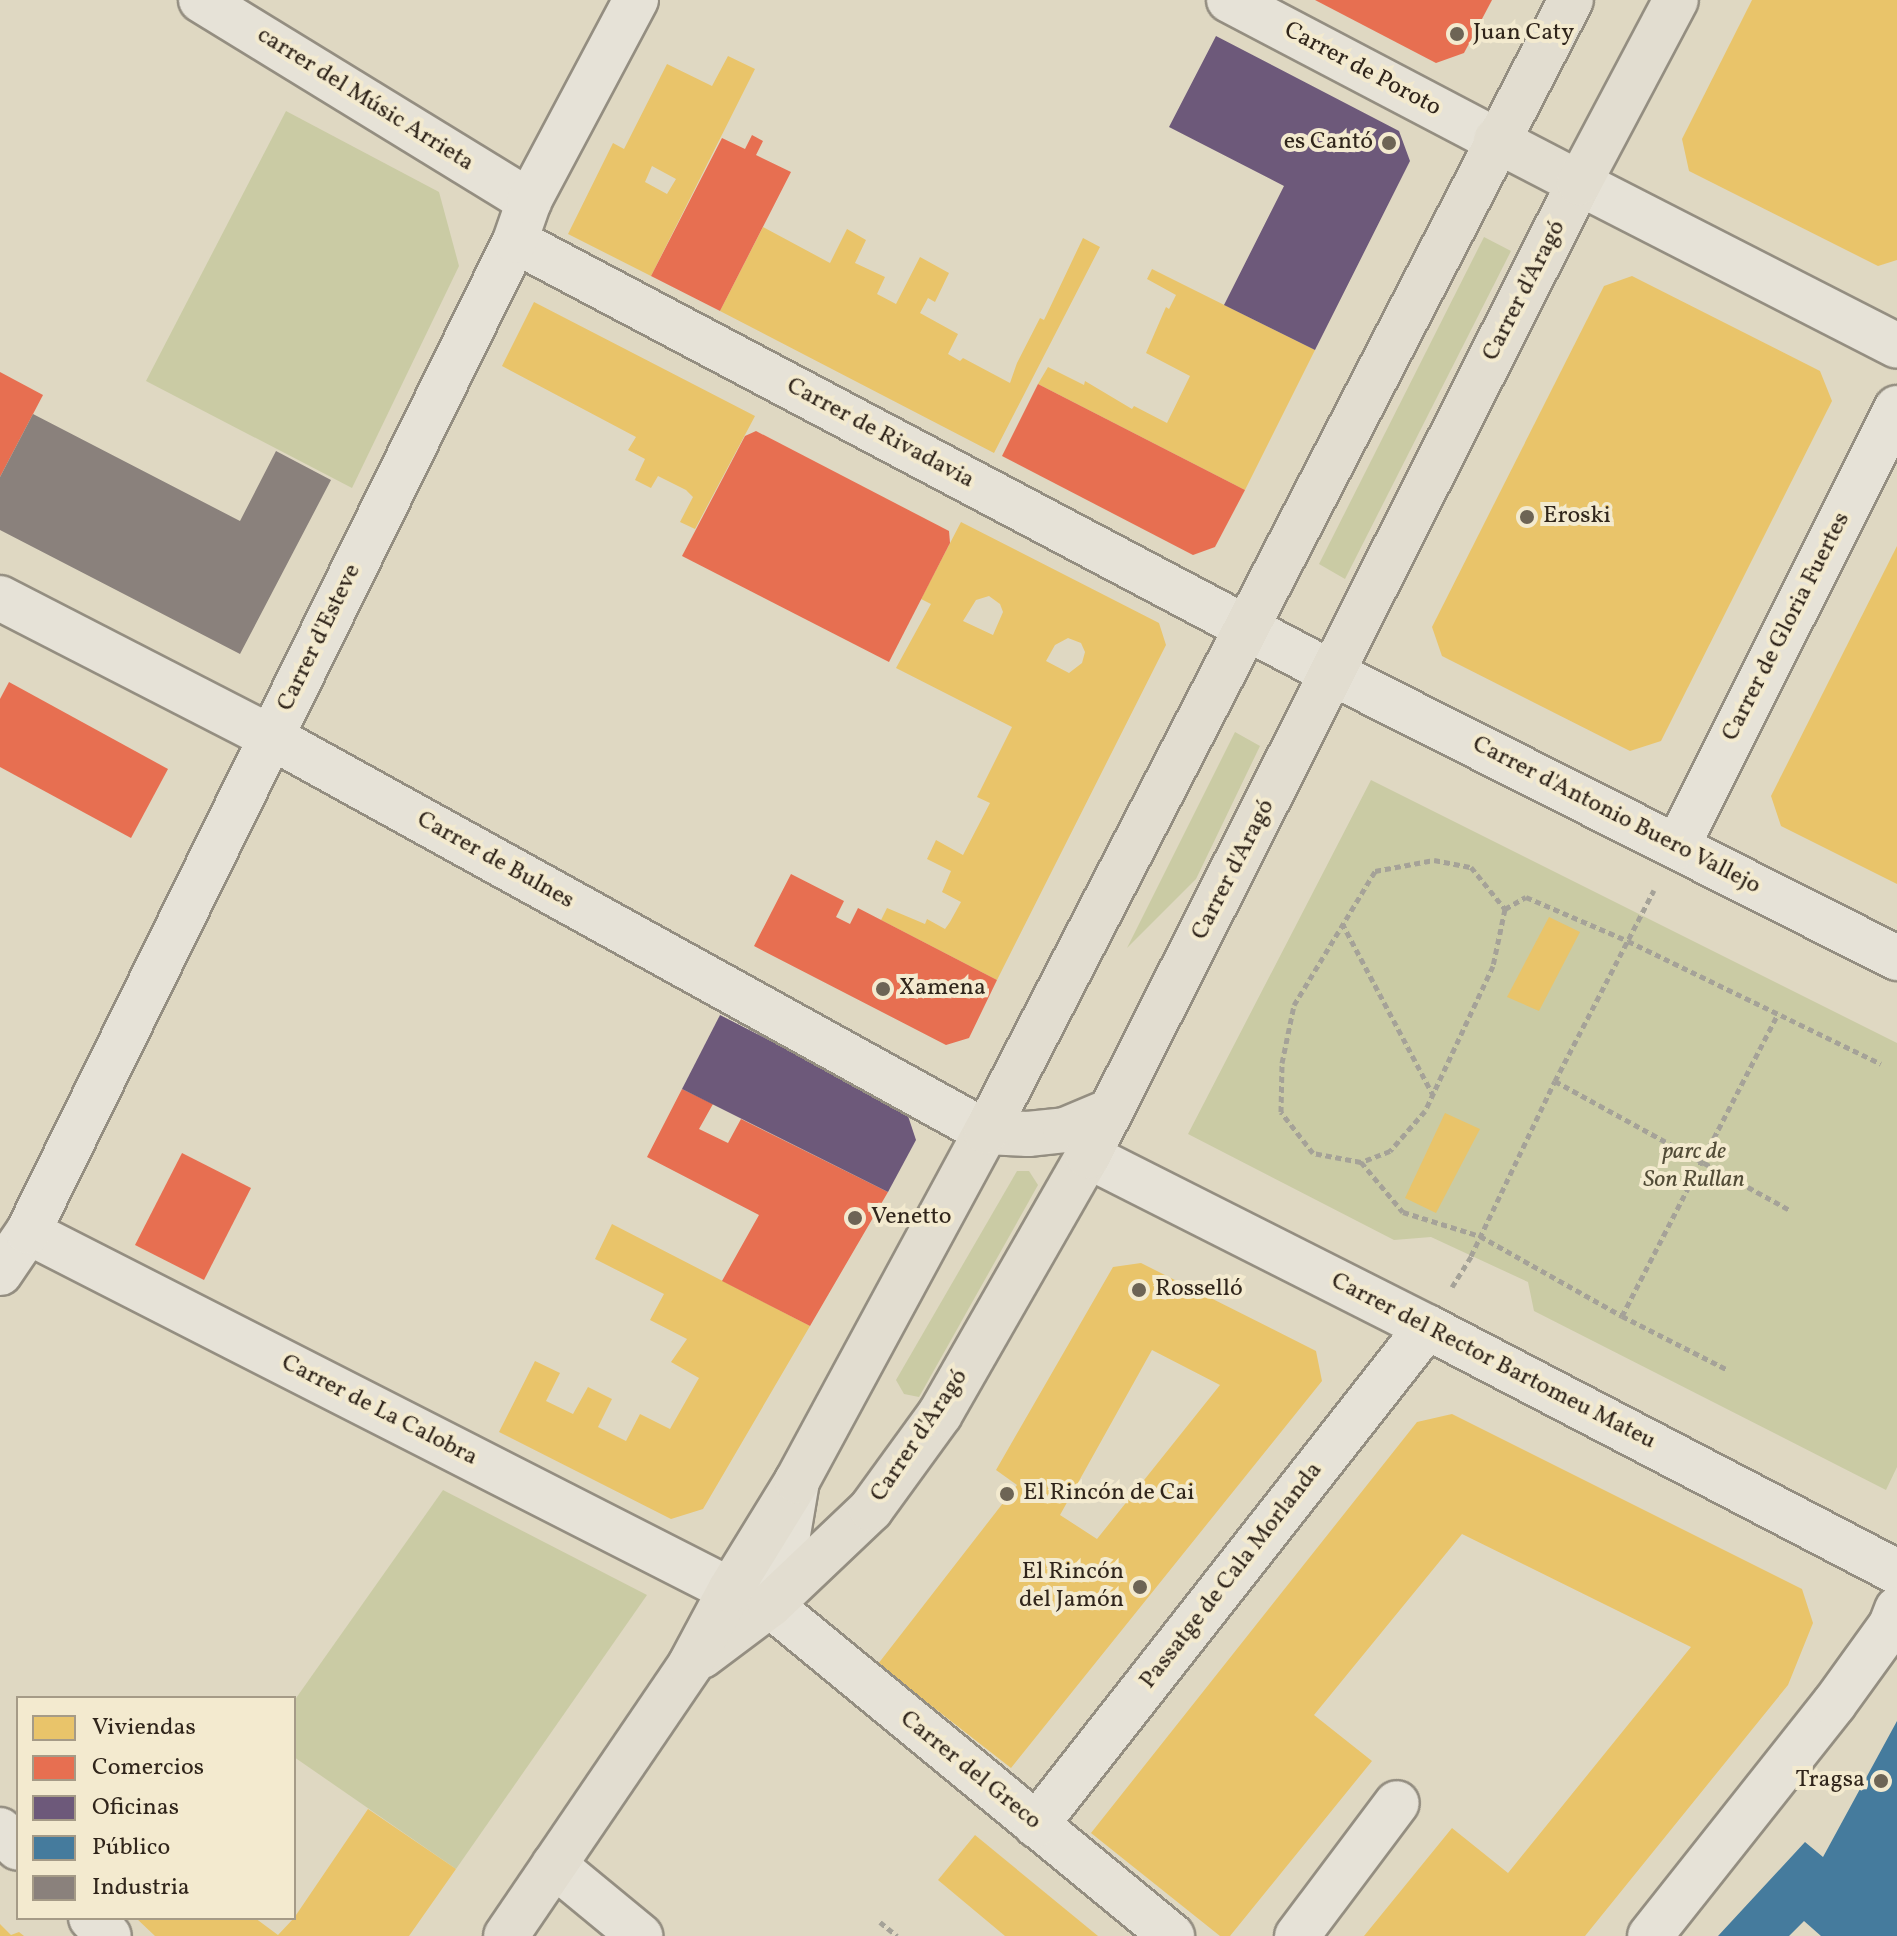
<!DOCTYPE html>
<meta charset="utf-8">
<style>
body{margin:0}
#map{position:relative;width:1897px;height:1936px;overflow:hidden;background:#dfd8c2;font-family:Vollkorn,serif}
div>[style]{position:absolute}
.green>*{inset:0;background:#cacba4}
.homes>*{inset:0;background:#e9c46a}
.shops>*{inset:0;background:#e76f51}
.offices>*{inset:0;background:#6d597a}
.public>*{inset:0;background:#457b9d}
.industry>*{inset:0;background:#8a817c}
.path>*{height:5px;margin-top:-2.5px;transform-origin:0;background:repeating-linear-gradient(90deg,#a5a298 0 6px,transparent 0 10px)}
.roads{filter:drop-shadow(2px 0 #948e81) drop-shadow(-2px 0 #948e81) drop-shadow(0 2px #948e81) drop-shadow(0 -2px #948e81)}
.minor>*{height:44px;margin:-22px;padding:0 22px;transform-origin:22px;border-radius:22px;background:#e6e2d7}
.major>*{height:44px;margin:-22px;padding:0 22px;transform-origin:22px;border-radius:22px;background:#e2ddd0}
.dots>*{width:22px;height:22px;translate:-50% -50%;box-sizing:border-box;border:4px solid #f3eacf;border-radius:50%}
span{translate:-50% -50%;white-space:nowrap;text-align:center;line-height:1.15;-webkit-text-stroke:8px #f3eacf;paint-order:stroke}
.poi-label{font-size:24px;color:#30251b}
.left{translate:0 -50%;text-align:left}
.right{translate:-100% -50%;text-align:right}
.street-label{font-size:24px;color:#30251b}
.park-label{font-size:24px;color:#524c37;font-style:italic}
.legend{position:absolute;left:16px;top:1696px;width:280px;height:224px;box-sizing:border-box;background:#f3eacf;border:2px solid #a59b87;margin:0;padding:10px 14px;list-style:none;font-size:24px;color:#30251b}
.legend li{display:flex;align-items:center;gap:16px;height:40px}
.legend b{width:40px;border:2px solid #a59b87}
</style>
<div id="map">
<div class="green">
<div style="clip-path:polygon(286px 111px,439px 192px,459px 266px,352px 488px,146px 381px)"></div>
<div style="clip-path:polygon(1484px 237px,1511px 251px,1345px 579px,1319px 564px)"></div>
<div style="clip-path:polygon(1235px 732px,1260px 746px,1196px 879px,1127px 948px)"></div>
<div style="clip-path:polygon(1371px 780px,1897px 1043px,1897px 1467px,1886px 1490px,1534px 1311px,1528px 1282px,1431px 1237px,1394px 1240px,1188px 1134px)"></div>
<div style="clip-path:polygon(1017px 1171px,1029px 1171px,1038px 1185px,919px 1397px,904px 1394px,896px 1380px)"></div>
<div style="clip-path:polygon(443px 1490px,647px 1595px,456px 1869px,294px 1757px,294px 1701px)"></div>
</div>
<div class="homes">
<div style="clip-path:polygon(1752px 0,1897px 0,1897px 260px,1878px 266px,1689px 171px,1682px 139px)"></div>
<div style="clip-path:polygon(evenodd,728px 56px,755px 69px,651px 276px,568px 234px,613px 143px,624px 149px,667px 64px,712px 86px,728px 56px,652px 166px,676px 179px,667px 194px,645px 182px,652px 166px)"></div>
<div style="clip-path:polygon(763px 227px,830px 263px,847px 229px,866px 240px,855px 263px,885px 277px,877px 294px,896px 304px,920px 257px,949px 273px,935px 302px,928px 298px,920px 313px,958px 334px,948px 354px,960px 361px,963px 358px,1010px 383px,1017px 363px,1040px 318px,1044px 320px,1083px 238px,1100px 247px,994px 453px,720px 311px)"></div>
<div style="clip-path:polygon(1152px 269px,1315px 350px,1245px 490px,1038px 384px,1048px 367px,1084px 385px,1085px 381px,1132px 409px,1134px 406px,1167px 423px,1190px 376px,1146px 353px,1166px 307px,1169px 309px,1176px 295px,1147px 279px)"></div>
<div style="clip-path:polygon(1632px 276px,1820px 371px,1832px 401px,1661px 741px,1630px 751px,1442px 656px,1432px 627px,1604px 286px)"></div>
<div style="clip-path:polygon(534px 302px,755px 416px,695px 529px,680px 522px,693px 497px,686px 490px,658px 476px,651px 488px,635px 480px,645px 459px,628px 450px,636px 437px,502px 366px)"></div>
<div style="clip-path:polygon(evenodd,961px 522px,1159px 623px,1166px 645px,997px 980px,881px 920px,887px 908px,925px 924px,927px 919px,945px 929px,950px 922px,961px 902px,942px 892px,951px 871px,927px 859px,936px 840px,963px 855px,990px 803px,977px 797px,1012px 727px,896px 668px,931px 604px,921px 599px,961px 522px,989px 596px,1000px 604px,1003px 612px,993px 635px,963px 621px,976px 600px,989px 596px,961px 522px,1068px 638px,1081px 643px,1085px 652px,1082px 663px,1069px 673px,1046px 661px,1055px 645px,1068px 638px)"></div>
<div style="clip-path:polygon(1897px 546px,1897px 884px,1781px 826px,1771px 796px)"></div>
<div style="clip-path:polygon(1549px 917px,1580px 932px,1539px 1011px,1507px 997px)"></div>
<div style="clip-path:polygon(1445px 1113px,1480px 1129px,1436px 1213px,1405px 1198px)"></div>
<div style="clip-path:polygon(612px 1224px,810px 1326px,703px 1509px,671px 1519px,499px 1432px,535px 1361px,560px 1373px,546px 1401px,573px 1414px,588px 1387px,612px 1399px,598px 1427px,626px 1441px,640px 1414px,670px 1429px,699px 1378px,671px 1362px,687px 1339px,650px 1320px,664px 1294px,595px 1259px)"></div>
<div style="clip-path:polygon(evenodd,1141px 1263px,1316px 1351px,1322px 1381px,1011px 1768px,878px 1664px,1017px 1485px,996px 1470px,1113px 1267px,1141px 1263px,1152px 1350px,1220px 1385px,1097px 1539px,1060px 1515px,1152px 1350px)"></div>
<div style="clip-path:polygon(1452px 1414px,1802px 1589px,1813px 1623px,1788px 1685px,1585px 1936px,1364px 1936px,1452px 1828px,1508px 1873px,1691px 1647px,1462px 1534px,1314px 1715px,1372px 1761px,1230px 1936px,1220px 1936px,1091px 1833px,1417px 1422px)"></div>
<div style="clip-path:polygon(368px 1809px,456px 1869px,409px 1936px,155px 1936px,136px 1918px,255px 1918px,278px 1935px,294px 1918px)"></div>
<div style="clip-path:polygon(975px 1835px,1098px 1936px,1005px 1936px,938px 1880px)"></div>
<div style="clip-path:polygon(0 1924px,11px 1935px,19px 1932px,24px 1936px,0 1936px)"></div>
</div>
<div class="shops">
<div style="clip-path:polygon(1315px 0,1492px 0,1464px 53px,1436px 63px)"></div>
<div style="clip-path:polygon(752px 135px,763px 141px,756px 155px,791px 172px,720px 311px,651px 276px,722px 138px,745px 149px)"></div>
<div style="clip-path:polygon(0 372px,43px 395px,0 477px)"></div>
<div style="clip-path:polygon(1038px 384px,1245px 490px,1215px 547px,1193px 555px,1002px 456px)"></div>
<div style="clip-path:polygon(756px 431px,949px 531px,950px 543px,889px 662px,682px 556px,745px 436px)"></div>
<div style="clip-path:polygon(9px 682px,168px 769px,131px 838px,0 767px,0 699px)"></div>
<div style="clip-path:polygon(791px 874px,844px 901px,836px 917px,850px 924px,858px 908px,997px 980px,969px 1038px,946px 1045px,754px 946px)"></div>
<div style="clip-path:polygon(682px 1089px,713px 1104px,699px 1129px,728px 1143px,741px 1119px,888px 1192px,810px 1326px,722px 1281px,759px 1215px,647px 1157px)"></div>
<div style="clip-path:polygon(182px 1153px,251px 1188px,204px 1280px,135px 1245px)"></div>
</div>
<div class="offices">
<div style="clip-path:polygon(1216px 36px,1399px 131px,1410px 161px,1315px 350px,1224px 305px,1284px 186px,1169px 127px)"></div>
<div style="clip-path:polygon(720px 1015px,906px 1110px,916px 1140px,888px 1192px,682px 1089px)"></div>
</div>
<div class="public">
<div style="clip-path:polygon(1897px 1721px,1897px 1936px,1821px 1936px,1804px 1921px,1789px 1936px,1718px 1936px,1805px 1842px,1823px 1857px)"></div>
</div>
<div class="industry">
<div style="clip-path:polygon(33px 414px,240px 521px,276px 451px,331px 480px,240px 654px,0 530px,0 477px)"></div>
</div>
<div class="path">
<div style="left:1505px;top:909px;width:58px;rotate:101.9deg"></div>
<div style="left:1493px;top:966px;width:160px;rotate:115.1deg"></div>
<div style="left:1425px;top:1111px;width:53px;rotate:131.2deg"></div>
<div style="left:1390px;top:1151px;width:31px;rotate:159deg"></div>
<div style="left:1361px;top:1162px;width:49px;rotate:-169.4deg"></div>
<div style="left:1313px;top:1153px;width:52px;rotate:-128deg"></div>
<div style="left:1281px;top:1112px;width:49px;rotate:-88.8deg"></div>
<div style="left:1282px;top:1063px;width:59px;rotate:-78.3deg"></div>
<div style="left:1294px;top:1005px;width:157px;rotate:-58.8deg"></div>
<div style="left:1375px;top:871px;width:60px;rotate:-10.6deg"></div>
<div style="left:1434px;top:860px;width:38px;rotate:11deg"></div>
<div style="left:1471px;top:867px;width:54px;rotate:51deg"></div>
<div style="left:1505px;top:909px;width:24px;rotate:-30deg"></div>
<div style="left:1526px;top:897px;width:111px;rotate:23.3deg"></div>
<div style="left:1628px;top:941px;width:281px;rotate:25.9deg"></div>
<div style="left:1342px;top:923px;width:195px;rotate:62.1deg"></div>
<div style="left:1555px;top:1081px;width:268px;rotate:28.8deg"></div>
<div style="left:1361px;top:1162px;width:65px;rotate:50deg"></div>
<div style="left:1403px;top:1212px;width:81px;rotate:17.3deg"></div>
<div style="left:1480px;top:1236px;width:163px;rotate:29.4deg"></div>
<div style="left:1622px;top:1316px;width:119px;rotate:27deg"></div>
<div style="left:1452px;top:1287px;width:36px;rotate:-58deg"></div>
<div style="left:1471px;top:1256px;width:194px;rotate:-64.4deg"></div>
<div style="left:1555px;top:1081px;width:215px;rotate:-62.6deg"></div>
<div style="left:1622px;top:1316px;width:340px;rotate:-62.7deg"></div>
<div style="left:880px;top:1922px;width:22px;rotate:39deg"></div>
</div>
<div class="roads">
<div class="minor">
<div style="left:201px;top:0;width:385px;rotate:31.5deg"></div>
<div style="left:1229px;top:0;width:301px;rotate:27.7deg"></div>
<div style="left:1579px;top:183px;width:357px;rotate:27.1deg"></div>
<div style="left:515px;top:241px;width:926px;rotate:27.87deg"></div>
<div style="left:1334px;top:674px;width:631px;rotate:26.77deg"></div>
<div style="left:0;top:598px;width:305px;rotate:27.2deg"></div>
<div style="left:271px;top:737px;width:817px;rotate:28.92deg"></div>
<div style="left:1677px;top:847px;width:491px;rotate:-63.4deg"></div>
<div style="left:1088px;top:1156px;width:380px;rotate:26.8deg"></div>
<div style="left:1427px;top:1327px;width:530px;rotate:27.53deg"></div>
<div style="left:28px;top:1232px;width:788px;rotate:27.02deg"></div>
<div style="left:0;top:1273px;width:50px;rotate:-55.7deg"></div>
<div style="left:28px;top:1232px;width:1104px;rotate:-63.83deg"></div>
<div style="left:515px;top:241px;width:42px;rotate:-70.7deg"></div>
<div style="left:529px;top:201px;width:228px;rotate:-62deg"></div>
<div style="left:797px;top:1481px;width:72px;rotate:99.6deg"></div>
<div style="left:785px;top:1552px;width:55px;rotate:105.8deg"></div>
<div style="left:770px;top:1605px;width:521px;rotate:39.47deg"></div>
<div style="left:1036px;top:1825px;width:633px;rotate:-51.86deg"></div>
<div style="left:0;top:1830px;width:25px;rotate:45deg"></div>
<div style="left:554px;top:1865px;width:112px;rotate:39.5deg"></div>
<div style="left:91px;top:1918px;width:25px;rotate:45deg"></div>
<div style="left:1297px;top:1936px;width:166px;rotate:-53.1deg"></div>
<div style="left:1650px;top:1936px;width:296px;rotate:-51.6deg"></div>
<div style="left:1834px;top:1704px;width:97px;rotate:-54.2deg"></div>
<div style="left:1891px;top:1625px;width:17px;rotate:-69deg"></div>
</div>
<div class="major">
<div style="left:1496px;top:140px;width:93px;rotate:27.4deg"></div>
<div style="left:986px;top:1132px;width:42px;rotate:2.7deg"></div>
<div style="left:1028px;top:1134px;width:37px;rotate:-6deg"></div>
<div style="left:1065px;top:1130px;width:49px;rotate:-22.9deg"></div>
<div style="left:702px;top:1656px;width:85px;rotate:-36.9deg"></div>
<div style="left:770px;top:1605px;width:139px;rotate:-43.5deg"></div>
<div style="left:871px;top:1509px;width:117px;rotate:-54deg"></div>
<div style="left:940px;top:1414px;width:297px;rotate:-60.2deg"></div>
<div style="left:1088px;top:1156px;width:1090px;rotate:-63.22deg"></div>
<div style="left:1579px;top:183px;width:207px;rotate:-62.1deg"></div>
<div style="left:506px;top:1936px;width:328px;rotate:-55.8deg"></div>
<div style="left:690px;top:1665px;width:85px;rotate:-61.9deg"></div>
<div style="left:730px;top:1590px;width:128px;rotate:-58.4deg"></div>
<div style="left:797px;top:1481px;width:397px;rotate:-61.6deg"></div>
<div style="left:986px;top:1132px;width:1274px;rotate:-62.67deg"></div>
</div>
</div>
<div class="dots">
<div style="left:1457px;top:34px;background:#6d6455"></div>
<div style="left:1389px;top:143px;background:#6d6455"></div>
<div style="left:1527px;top:517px;background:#6d6455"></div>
<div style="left:883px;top:989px;background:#6d6455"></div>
<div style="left:855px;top:1218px;background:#6d6455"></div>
<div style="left:1139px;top:1290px;background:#6d6455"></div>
<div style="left:1007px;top:1494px;background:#6d6455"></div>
<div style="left:1140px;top:1587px;background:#6d6455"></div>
<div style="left:1881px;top:1781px;background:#6d6455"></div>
</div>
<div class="poi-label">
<span class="left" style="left:1473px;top:34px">Juan Caty</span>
<span class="right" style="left:1373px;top:143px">es Cantó</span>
<span class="left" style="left:1543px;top:517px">Eroski</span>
<span class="left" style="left:899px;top:989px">Xamena</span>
<span class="left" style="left:871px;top:1218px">Venetto</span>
<span class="left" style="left:1155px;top:1290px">Rosselló</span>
<span class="left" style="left:1023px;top:1494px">El Rincón de Cai</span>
<span class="right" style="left:1124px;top:1587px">El Rincón<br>del Jamón</span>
<span class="right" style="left:1865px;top:1781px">Tragsa</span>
</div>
<div class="street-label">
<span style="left:1362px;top:70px;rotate:28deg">Carrer de Poroto</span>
<span style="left:365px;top:100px;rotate:32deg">carrer del Músic Arrieta</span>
<span style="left:1525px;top:291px;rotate:-63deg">Carrer d'Aragó</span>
<span style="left:880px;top:434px;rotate:28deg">Carrer de Rivadavia</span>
<span style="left:1787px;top:627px;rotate:-63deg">Carrer de Gloria Fuertes</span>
<span style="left:320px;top:638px;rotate:-64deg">Carrer d'Esteve</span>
<span style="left:1616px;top:816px;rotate:27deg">Carrer d'Antonio Buero Vallejo</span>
<span style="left:495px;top:861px;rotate:29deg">Carrer de Bulnes</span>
<span style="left:1234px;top:870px;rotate:-63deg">Carrer d'Aragó</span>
<span style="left:1493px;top:1362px;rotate:27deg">Carrer del Rector Bartomeu Mateu</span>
<span style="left:379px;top:1411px;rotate:27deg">Carrer de La Calobra</span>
<span style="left:920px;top:1436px;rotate:-56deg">Carrer d'Aragó</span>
<span style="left:1232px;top:1576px;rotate:-52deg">Passatge de Cala Morlanda</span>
<span style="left:970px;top:1771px;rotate:39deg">Carrer del Greco</span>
</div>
<div class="park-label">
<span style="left:1694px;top:1167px">parc de<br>Son Rullan</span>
</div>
<ul class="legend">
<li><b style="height:22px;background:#e9c46a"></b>Viviendas</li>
<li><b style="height:22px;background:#e76f51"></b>Comercios</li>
<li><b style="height:22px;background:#6d597a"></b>Oficinas</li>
<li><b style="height:22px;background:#457b9d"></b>Público</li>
<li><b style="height:22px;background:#8a817c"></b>Industria</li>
</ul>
</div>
